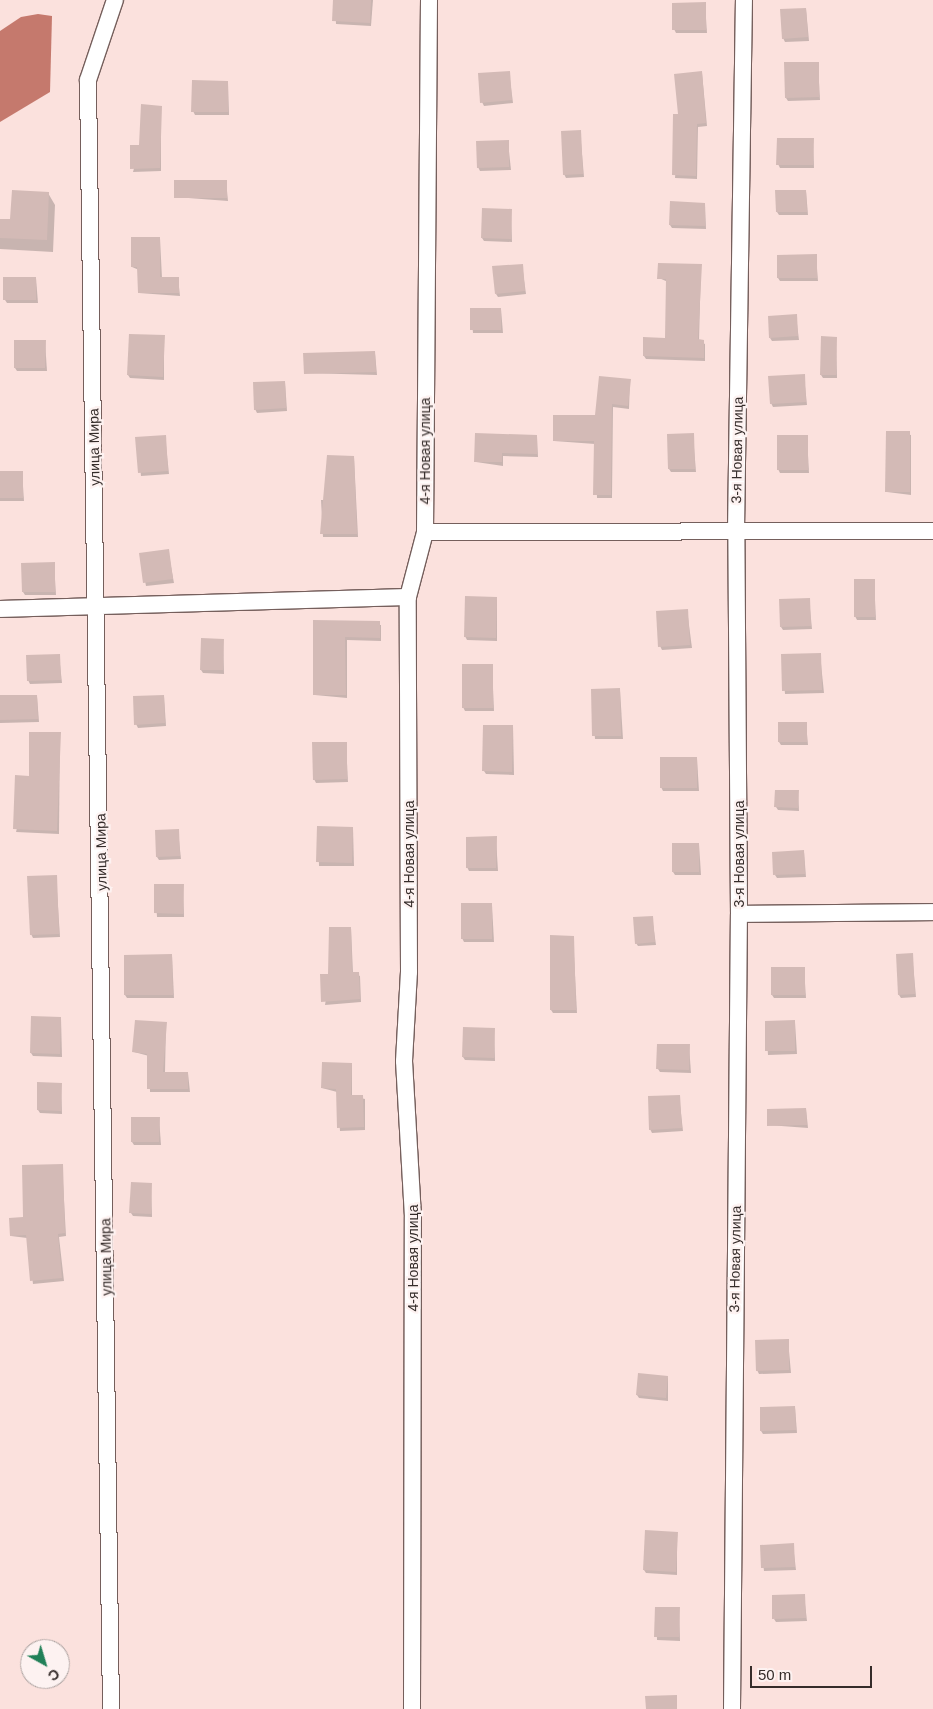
<!DOCTYPE html>
<meta charset="utf-8">
<style>
body{margin:0}
#map{position:relative;width:933px;height:1709px;overflow:hidden;background:#fbe1dd;font-family:Arial,sans-serif}
div>[style]{position:absolute}
.water>*{inset:0;background:#c5796d}
.shadow>*{inset:0;background:#0003}
.building>*{inset:0;background:#d3bab6}
.roads{filter:drop-shadow(1px 0 #755f5c) drop-shadow(-1px 0 #755f5c) drop-shadow(0 1px #755f5c) drop-shadow(0 -1px #755f5c)}
.minor>*{height:16px;margin:-8px;padding:0 8px;transform-origin:8px;border-radius:8px;background:#fff}
span{translate:-50% -50%;white-space:nowrap;text-align:center;line-height:1.15;-webkit-text-stroke:4.5px #fdf2f1;paint-order:stroke}
.street-label{font-size:14px;color:#352c2a}
.north{position:absolute;left:20px;top:1639px;width:50px;height:50px;box-sizing:border-box;background:#fdf2f1;border:1px solid #ada3a1;border-radius:50%;rotate:141deg;font-size:14px;font-weight:700;line-height:20px;text-align:center;color:#352c2a}
.north::after{content:'';display:block;margin:auto;width:18px;height:22px;background:#218058;clip-path:polygon(50% 0,100% 100%,50% 72%,0 100%)}
.scale{position:absolute;left:750px;top:1666px;width:122px;height:22px;box-sizing:border-box;border:2px solid #352c2a;border-top:0;padding-left:6px;font-size:15px;line-height:18px;white-space:nowrap;color:#352c2a;-webkit-text-stroke:4px #fdf2f1;paint-order:stroke}
</style>
<div id="map">
<div class="water">
<div style="clip-path:polygon(38px 14px,52px 16px,50px 92px,0 122px,0 31px,21px 17px)"></div>
</div>
<div class="shadow">
<div style="clip-path:polygon(335px 0,373px 0,371px 26px,336px 24px)"></div>
<div style="clip-path:polygon(705px 4px,707px 33px,676px 33px,674px 29px)"></div>
<div style="clip-path:polygon(806px 9px,809px 41px,785px 42px,783px 38px)"></div>
<div style="clip-path:polygon(818px 63px,820px 100px,788px 101px,786px 98px)"></div>
<div style="clip-path:polygon(509px 72px,513px 103px,484px 106px,482px 102px)"></div>
<div style="clip-path:polygon(702px 73px,707px 126px,698px 127px,697px 179px,675px 178px,679px 115px)"></div>
<div style="clip-path:polygon(228px 82px,229px 115px,195px 115px,193px 111px)"></div>
<div style="clip-path:polygon(161px 107px,161px 171px,133px 172px,140px 146px)"></div>
<div style="clip-path:polygon(580px 131px,584px 177px,566px 178px,564px 174px)"></div>
<div style="clip-path:polygon(813px 140px,814px 168px,780px 168px,778px 164px)"></div>
<div style="clip-path:polygon(508px 142px,511px 170px,480px 171px,478px 167px)"></div>
<div style="clip-path:polygon(226px 181px,228px 201px,175px 197px)"></div>
<div style="clip-path:polygon(806px 191px,808px 215px,779px 215px,777px 212px)"></div>
<div style="clip-path:polygon(48px 193px,55px 205px,53px 252px,0 249px,0 220px,11px 221px)"></div>
<div style="clip-path:polygon(705px 204px,706px 229px,672px 228px,670px 225px)"></div>
<div style="clip-path:polygon(511px 211px,512px 242px,484px 241px,482px 238px)"></div>
<div style="clip-path:polygon(160px 238px,162px 278px,178px 278px,180px 296px,139px 293px,139px 270px,132px 267px)"></div>
<div style="clip-path:polygon(816px 256px,818px 281px,780px 281px,778px 278px)"></div>
<div style="clip-path:polygon(522px 265px,526px 294px,498px 297px,496px 294px)"></div>
<div style="clip-path:polygon(701px 265px,699px 341px,705px 344px,705px 361px,646px 359px,644px 356px,666px 339px,668px 282px,659px 278px)"></div>
<div style="clip-path:polygon(36px 278px,38px 303px,7px 303px,5px 300px)"></div>
<div style="clip-path:polygon(471px 309px,501px 309px,503px 333px,473px 333px)"></div>
<div style="clip-path:polygon(796px 316px,799px 340px,772px 341px,770px 338px)"></div>
<div style="clip-path:polygon(164px 337px,164px 380px,130px 378px,128px 375px)"></div>
<div style="clip-path:polygon(836px 338px,837px 378px,823px 378px,821px 375px)"></div>
<div style="clip-path:polygon(45px 342px,47px 371px,17px 371px,15px 368px)"></div>
<div style="clip-path:polygon(375px 353px,377px 375px,305px 373px)"></div>
<div style="clip-path:polygon(804px 376px,807px 405px,773px 407px,771px 403px)"></div>
<div style="clip-path:polygon(630px 380px,629px 409px,613px 407px,612px 498px,597px 498px,595px 444px,554px 441px,596px 416px)"></div>
<div style="clip-path:polygon(285px 382px,287px 411px,257px 413px,255px 409px)"></div>
<div style="clip-path:polygon(887px 432px,911px 435px,911px 495px,887px 492px)"></div>
<div style="clip-path:polygon(693px 435px,696px 472px,671px 472px,669px 469px)"></div>
<div style="clip-path:polygon(165px 436px,169px 474px,141px 476px,137px 438px)"></div>
<div style="clip-path:polygon(537px 436px,538px 457px,503px 456px,503px 466px,476px 462px)"></div>
<div style="clip-path:polygon(807px 436px,809px 473px,780px 473px,778px 469px)"></div>
<div style="clip-path:polygon(354px 457px,358px 537px,323px 537px,321px 500px,326px 500px)"></div>
<div style="clip-path:polygon(0 472px,22px 472px,24px 501px,0 501px)"></div>
<div style="clip-path:polygon(168px 550px,174px 583px,146px 586px,140px 554px)"></div>
<div style="clip-path:polygon(54px 564px,56px 595px,25px 595px,23px 592px)"></div>
<div style="clip-path:polygon(874px 580px,876px 620px,857px 620px,855px 616px)"></div>
<div style="clip-path:polygon(497px 599px,497px 641px,467px 640px,465px 636px)"></div>
<div style="clip-path:polygon(809px 599px,812px 629px,783px 630px,781px 627px)"></div>
<div style="clip-path:polygon(687px 610px,692px 648px,662px 650px,660px 646px)"></div>
<div style="clip-path:polygon(314px 622px,381px 625px,381px 641px,347px 640px,347px 698px,315px 695px)"></div>
<div style="clip-path:polygon(223px 640px,224px 674px,203px 673px,201px 670px)"></div>
<div style="clip-path:polygon(820px 654px,824px 693px,785px 694px,782px 656px)"></div>
<div style="clip-path:polygon(59px 655px,62px 683px,30px 684px,28px 680px)"></div>
<div style="clip-path:polygon(492px 665px,494px 711px,465px 711px,463px 707px)"></div>
<div style="clip-path:polygon(620px 690px,623px 739px,595px 739px,592px 691px)"></div>
<div style="clip-path:polygon(0 696px,37px 696px,39px 722px,0 723px)"></div>
<div style="clip-path:polygon(164px 696px,166px 726px,138px 728px,136px 724px)"></div>
<div style="clip-path:polygon(806px 723px,808px 745px,781px 745px,779px 742px)"></div>
<div style="clip-path:polygon(513px 726px,514px 775px,486px 774px,484px 771px)"></div>
<div style="clip-path:polygon(60px 733px,59px 834px,16px 832px,30px 777px)"></div>
<div style="clip-path:polygon(346px 743px,348px 782px,316px 783px,314px 779px)"></div>
<div style="clip-path:polygon(697px 758px,699px 791px,663px 791px,661px 787px)"></div>
<div style="clip-path:polygon(798px 791px,799px 811px,778px 810px,776px 807px)"></div>
<div style="clip-path:polygon(318px 827px,353px 828px,354px 866px,319px 866px)"></div>
<div style="clip-path:polygon(178px 831px,181px 859px,159px 860px,157px 857px)"></div>
<div style="clip-path:polygon(496px 838px,498px 871px,469px 871px,467px 867px)"></div>
<div style="clip-path:polygon(699px 844px,701px 875px,675px 875px,673px 872px)"></div>
<div style="clip-path:polygon(804px 852px,806px 877px,777px 878px,775px 875px)"></div>
<div style="clip-path:polygon(56px 876px,60px 937px,33px 938px,31px 934px)"></div>
<div style="clip-path:polygon(155px 885px,183px 885px,184px 917px,157px 917px)"></div>
<div style="clip-path:polygon(492px 905px,494px 942px,464px 942px,462px 938px)"></div>
<div style="clip-path:polygon(652px 917px,656px 945px,638px 946px,636px 943px)"></div>
<div style="clip-path:polygon(351px 928px,353px 973px,360px 976px,361px 1002px,325px 1005px,330px 975px)"></div>
<div style="clip-path:polygon(573px 937px,577px 1013px,553px 1013px,551px 1010px)"></div>
<div style="clip-path:polygon(912px 954px,916px 997px,901px 998px,899px 995px)"></div>
<div style="clip-path:polygon(172px 956px,174px 998px,127px 998px,125px 995px)"></div>
<div style="clip-path:polygon(804px 969px,806px 998px,774px 998px,772px 995px)"></div>
<div style="clip-path:polygon(61px 1018px,62px 1057px,33px 1056px,31px 1053px)"></div>
<div style="clip-path:polygon(766px 1022px,795px 1022px,797px 1054px,768px 1055px)"></div>
<div style="clip-path:polygon(166px 1024px,165px 1073px,188px 1073px,190px 1092px,150px 1092px,149px 1056px,134px 1052px)"></div>
<div style="clip-path:polygon(494px 1029px,495px 1061px,465px 1060px,463px 1057px)"></div>
<div style="clip-path:polygon(689px 1046px,691px 1073px,660px 1072px,658px 1069px)"></div>
<div style="clip-path:polygon(352px 1064px,352px 1096px,365px 1099px,365px 1130px,340px 1131px,337px 1092px,322px 1088px)"></div>
<div style="clip-path:polygon(61px 1084px,62px 1114px,40px 1113px,38px 1110px)"></div>
<div style="clip-path:polygon(679px 1096px,683px 1131px,652px 1133px,650px 1129px)"></div>
<div style="clip-path:polygon(806px 1109px,808px 1128px,768px 1125px)"></div>
<div style="clip-path:polygon(159px 1118px,161px 1145px,134px 1145px,132px 1142px)"></div>
<div style="clip-path:polygon(62px 1165px,66px 1236px,59px 1237px,64px 1281px,33px 1284px,27px 1238px,11px 1236px)"></div>
<div style="clip-path:polygon(151px 1185px,152px 1217px,133px 1216px,131px 1213px)"></div>
<div style="clip-path:polygon(788px 1340px,791px 1373px,759px 1374px,757px 1370px)"></div>
<div style="clip-path:polygon(668px 1377px,668px 1401px,639px 1398px,637px 1395px)"></div>
<div style="clip-path:polygon(795px 1407px,797px 1433px,763px 1434px,761px 1431px)"></div>
<div style="clip-path:polygon(677px 1533px,677px 1575px,646px 1573px,644px 1570px)"></div>
<div style="clip-path:polygon(793px 1545px,796px 1570px,764px 1571px,761px 1546px)"></div>
<div style="clip-path:polygon(804px 1595px,807px 1621px,776px 1622px,774px 1619px)"></div>
<div style="clip-path:polygon(656px 1608px,679px 1608px,680px 1641px,657px 1640px)"></div>
</div>
<div class="building">
<div style="clip-path:polygon(333px 0,371px 0,370px 23px,332px 21px)"></div>
<div style="clip-path:polygon(706px 2px,706px 30px,672px 30px,672px 3px)"></div>
<div style="clip-path:polygon(806px 8px,808px 37px,782px 39px,780px 9px)"></div>
<div style="clip-path:polygon(784px 62px,819px 62px,819px 97px,785px 98px)"></div>
<div style="clip-path:polygon(510px 71px,512px 100px,480px 103px,478px 73px)"></div>
<div style="clip-path:polygon(702px 71px,706px 123px,697px 124px,696px 176px,672px 175px,673px 114px,678px 114px,674px 74px)"></div>
<div style="clip-path:polygon(192px 80px,228px 81px,228px 112px,191px 112px)"></div>
<div style="clip-path:polygon(141px 104px,162px 106px,160px 168px,130px 169px,130px 145px,139px 145px)"></div>
<div style="clip-path:polygon(581px 130px,583px 174px,563px 175px,561px 131px)"></div>
<div style="clip-path:polygon(777px 138px,814px 138px,813px 165px,776px 165px)"></div>
<div style="clip-path:polygon(509px 140px,509px 167px,477px 168px,476px 141px)"></div>
<div style="clip-path:polygon(174px 180px,227px 180px,227px 198px,174px 198px)"></div>
<div style="clip-path:polygon(12px 190px,49px 192px,47px 240px,0 238px,0 219px,10px 219px)"></div>
<div style="clip-path:polygon(775px 190px,806px 190px,807px 212px,776px 212px)"></div>
<div style="clip-path:polygon(670px 201px,705px 203px,705px 226px,669px 225px)"></div>
<div style="clip-path:polygon(482px 208px,512px 209px,511px 239px,481px 238px)"></div>
<div style="clip-path:polygon(131px 237px,160px 237px,160px 277px,179px 277px,179px 293px,138px 293px,137px 267px,131px 267px)"></div>
<div style="clip-path:polygon(817px 254px,817px 278px,777px 278px,777px 255px)"></div>
<div style="clip-path:polygon(658px 263px,702px 264px,698px 339px,704px 340px,704px 358px,643px 356px,643px 337px,665px 338px,666px 279px,657px 279px)"></div>
<div style="clip-path:polygon(523px 264px,525px 291px,495px 294px,492px 266px)"></div>
<div style="clip-path:polygon(3px 277px,36px 277px,36px 300px,3px 300px)"></div>
<div style="clip-path:polygon(470px 308px,501px 308px,501px 330px,470px 330px)"></div>
<div style="clip-path:polygon(797px 314px,798px 336px,769px 338px,768px 316px)"></div>
<div style="clip-path:polygon(129px 334px,165px 335px,163px 377px,127px 375px)"></div>
<div style="clip-path:polygon(821px 336px,837px 337px,836px 375px,820px 375px)"></div>
<div style="clip-path:polygon(14px 340px,46px 340px,45px 368px,14px 368px)"></div>
<div style="clip-path:polygon(375px 351px,376px 372px,304px 374px,303px 353px)"></div>
<div style="clip-path:polygon(805px 374px,806px 402px,770px 404px,768px 376px)"></div>
<div style="clip-path:polygon(599px 376px,631px 379px,628px 406px,612px 404px,611px 495px,593px 495px,594px 441px,553px 441px,553px 415px,595px 415px)"></div>
<div style="clip-path:polygon(285px 381px,286px 408px,254px 410px,253px 382px)"></div>
<div style="clip-path:polygon(886px 431px,910px 431px,910px 492px,885px 492px)"></div>
<div style="clip-path:polygon(475px 433px,537px 435px,537px 454px,502px 453px,502px 462px,474px 462px)"></div>
<div style="clip-path:polygon(694px 433px,695px 469px,668px 469px,667px 434px)"></div>
<div style="clip-path:polygon(166px 435px,168px 471px,138px 473px,135px 437px)"></div>
<div style="clip-path:polygon(777px 435px,808px 435px,808px 470px,777px 470px)"></div>
<div style="clip-path:polygon(327px 455px,354px 456px,357px 534px,320px 534px)"></div>
<div style="clip-path:polygon(0 471px,23px 471px,23px 498px,0 498px)"></div>
<div style="clip-path:polygon(169px 549px,173px 579px,143px 583px,139px 553px)"></div>
<div style="clip-path:polygon(55px 562px,55px 592px,22px 592px,21px 563px)"></div>
<div style="clip-path:polygon(854px 579px,875px 579px,875px 617px,854px 617px)"></div>
<div style="clip-path:polygon(465px 596px,497px 597px,496px 638px,464px 637px)"></div>
<div style="clip-path:polygon(810px 598px,811px 626px,780px 627px,779px 599px)"></div>
<div style="clip-path:polygon(688px 609px,690px 645px,658px 647px,656px 611px)"></div>
<div style="clip-path:polygon(313px 620px,380px 621px,380px 638px,345px 637px,346px 695px,313px 695px)"></div>
<div style="clip-path:polygon(201px 638px,224px 639px,223px 670px,200px 670px)"></div>
<div style="clip-path:polygon(821px 653px,822px 690px,782px 691px,781px 654px)"></div>
<div style="clip-path:polygon(60px 654px,61px 680px,27px 681px,26px 655px)"></div>
<div style="clip-path:polygon(462px 664px,493px 664px,493px 708px,462px 708px)"></div>
<div style="clip-path:polygon(620px 688px,621px 736px,592px 736px,591px 689px)"></div>
<div style="clip-path:polygon(0 695px,37px 695px,38px 719px,0 720px)"></div>
<div style="clip-path:polygon(164px 695px,165px 723px,134px 725px,133px 696px)"></div>
<div style="clip-path:polygon(778px 722px,807px 722px,807px 742px,778px 742px)"></div>
<div style="clip-path:polygon(483px 725px,513px 725px,512px 772px,482px 771px)"></div>
<div style="clip-path:polygon(29px 732px,61px 732px,57px 831px,13px 829px,15px 775px,29px 776px)"></div>
<div style="clip-path:polygon(312px 742px,347px 742px,347px 779px,313px 780px)"></div>
<div style="clip-path:polygon(660px 757px,697px 757px,697px 788px,660px 788px)"></div>
<div style="clip-path:polygon(775px 790px,799px 790px,798px 808px,774px 807px)"></div>
<div style="clip-path:polygon(317px 826px,353px 827px,352px 863px,316px 862px)"></div>
<div style="clip-path:polygon(179px 829px,180px 856px,156px 857px,155px 830px)"></div>
<div style="clip-path:polygon(497px 836px,496px 868px,466px 868px,466px 837px)"></div>
<div style="clip-path:polygon(672px 843px,699px 843px,699px 872px,672px 872px)"></div>
<div style="clip-path:polygon(804px 850px,805px 874px,773px 875px,772px 852px)"></div>
<div style="clip-path:polygon(57px 875px,59px 934px,30px 935px,27px 876px)"></div>
<div style="clip-path:polygon(154px 884px,184px 884px,183px 914px,154px 913px)"></div>
<div style="clip-path:polygon(461px 903px,492px 903px,492px 939px,461px 939px)"></div>
<div style="clip-path:polygon(653px 916px,655px 942px,635px 944px,633px 917px)"></div>
<div style="clip-path:polygon(329px 927px,351px 927px,352px 972px,359px 972px,360px 999px,321px 1002px,320px 974px,328px 974px)"></div>
<div style="clip-path:polygon(550px 935px,574px 936px,576px 1010px,550px 1010px)"></div>
<div style="clip-path:polygon(913px 953px,915px 994px,898px 995px,896px 954px)"></div>
<div style="clip-path:polygon(172px 954px,173px 995px,124px 995px,124px 955px)"></div>
<div style="clip-path:polygon(771px 967px,805px 967px,805px 995px,771px 995px)"></div>
<div style="clip-path:polygon(31px 1016px,61px 1017px,60px 1054px,30px 1053px)"></div>
<div style="clip-path:polygon(135px 1020px,167px 1022px,163px 1072px,188px 1072px,188px 1089px,147px 1089px,147px 1054px,132px 1052px)"></div>
<div style="clip-path:polygon(795px 1020px,795px 1051px,765px 1051px,765px 1021px)"></div>
<div style="clip-path:polygon(463px 1027px,495px 1028px,494px 1058px,462px 1057px)"></div>
<div style="clip-path:polygon(657px 1044px,690px 1044px,689px 1070px,656px 1069px)"></div>
<div style="clip-path:polygon(322px 1062px,352px 1063px,351px 1095px,363px 1095px,364px 1127px,337px 1128px,336px 1089px,321px 1088px)"></div>
<div style="clip-path:polygon(37px 1082px,62px 1083px,61px 1111px,37px 1110px)"></div>
<div style="clip-path:polygon(680px 1095px,682px 1128px,649px 1130px,648px 1096px)"></div>
<div style="clip-path:polygon(806px 1108px,807px 1125px,767px 1126px,767px 1109px)"></div>
<div style="clip-path:polygon(131px 1117px,160px 1117px,159px 1142px,131px 1142px)"></div>
<div style="clip-path:polygon(63px 1164px,65px 1233px,58px 1234px,62px 1278px,30px 1281px,26px 1235px,10px 1236px,9px 1218px,23px 1217px,22px 1165px)"></div>
<div style="clip-path:polygon(131px 1182px,152px 1183px,151px 1214px,129px 1213px)"></div>
<div style="clip-path:polygon(789px 1339px,789px 1370px,756px 1371px,755px 1340px)"></div>
<div style="clip-path:polygon(638px 1373px,668px 1376px,666px 1398px,636px 1395px)"></div>
<div style="clip-path:polygon(795px 1406px,796px 1430px,760px 1431px,760px 1407px)"></div>
<div style="clip-path:polygon(645px 1530px,678px 1532px,676px 1572px,643px 1570px)"></div>
<div style="clip-path:polygon(794px 1543px,795px 1567px,761px 1568px,760px 1545px)"></div>
<div style="clip-path:polygon(805px 1594px,806px 1618px,772px 1619px,772px 1595px)"></div>
<div style="clip-path:polygon(655px 1607px,680px 1607px,679px 1637px,654px 1637px)"></div>
<div style="clip-path:polygon(677px 1695px,677px 1709px,646px 1709px,645px 1696px)"></div>
</div>
<div class="roads">
<div class="minor">
<div style="left:425px;top:532px;width:508px;rotate:-0.11deg"></div>
<div style="left:0;top:609px;width:408px;rotate:-1.7deg"></div>
<div style="left:739px;top:914px;width:194px;rotate:-0.6deg"></div>
<div style="left:111px;top:1709px;width:1629px;rotate:-90.81deg"></div>
<div style="left:88px;top:80px;width:84px;rotate:-71.4deg"></div>
<div style="left:412px;top:1709px;width:492px;rotate:-89.9deg"></div>
<div style="left:413px;top:1217px;width:156px;rotate:-93.3deg"></div>
<div style="left:404px;top:1061px;width:89px;rotate:-86.8deg"></div>
<div style="left:409px;top:972px;width:375px;rotate:-90.2deg"></div>
<div style="left:408px;top:597px;width:67px;rotate:-75.3deg"></div>
<div style="left:425px;top:532px;width:532px;rotate:-89.57deg"></div>
<div style="left:732px;top:1709px;width:795px;rotate:-89.5deg"></div>
<div style="left:739px;top:914px;width:384px;rotate:-90.4deg"></div>
<div style="left:736px;top:530px;width:530px;rotate:-89.14deg"></div>
</div>
</div>
<div class="street-label">
<span style="left:94px;top:447px;rotate:-91deg">улица Мира</span>
<span style="left:737px;top:450px;rotate:-89deg">3-я Новая улица</span>
<span style="left:425px;top:451px;rotate:-90deg">4-я Новая улица</span>
<span style="left:101px;top:852px;rotate:-91deg">улица Мира</span>
<span style="left:409px;top:854px;rotate:-90deg">4-я Новая улица</span>
<span style="left:739px;top:854px;rotate:-90deg">3-я Новая улица</span>
<span style="left:106px;top:1257px;rotate:-91deg">улица Мира</span>
<span style="left:413px;top:1258px;rotate:-90deg">4-я Новая улица</span>
<span style="left:735px;top:1259px;rotate:-89deg">3-я Новая улица</span>
</div>
<div class="north">С</div>
<div class="scale">50 m</div>
</div>
